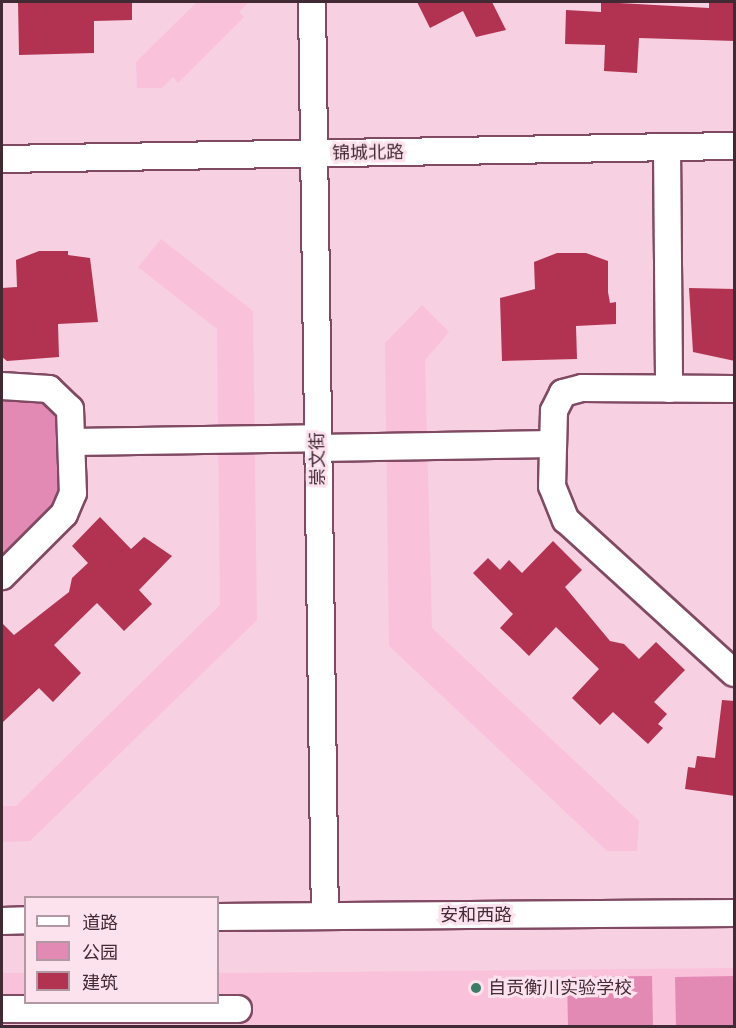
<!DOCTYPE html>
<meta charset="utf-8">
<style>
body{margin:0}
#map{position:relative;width:736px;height:1028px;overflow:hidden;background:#f7d0e1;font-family:Arial,"Noto Sans SC",sans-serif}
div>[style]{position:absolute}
.built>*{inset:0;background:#fac1da}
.green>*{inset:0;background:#e38ab4}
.building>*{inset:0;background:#b13351}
.roads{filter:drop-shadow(2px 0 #804a63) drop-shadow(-2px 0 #804a63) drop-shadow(0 2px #804a63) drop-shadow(0 -2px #804a63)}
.minor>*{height:26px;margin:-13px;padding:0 13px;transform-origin:13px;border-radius:13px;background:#fff}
.dots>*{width:16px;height:16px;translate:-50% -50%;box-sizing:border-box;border:3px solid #fce2ec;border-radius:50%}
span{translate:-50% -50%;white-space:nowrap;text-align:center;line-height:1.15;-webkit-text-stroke:6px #fce2ec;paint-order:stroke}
.street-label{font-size:18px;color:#422a35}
.poi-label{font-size:18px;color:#422a35}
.left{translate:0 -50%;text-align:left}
.frame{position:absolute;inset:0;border:3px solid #422a35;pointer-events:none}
.legend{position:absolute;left:24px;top:896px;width:195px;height:108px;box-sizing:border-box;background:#fce2ec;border:2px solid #b298a3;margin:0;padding:8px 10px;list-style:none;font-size:18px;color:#422a35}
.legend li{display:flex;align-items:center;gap:12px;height:30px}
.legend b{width:30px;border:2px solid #b298a3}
</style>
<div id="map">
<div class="built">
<div style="clip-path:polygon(197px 2px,249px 2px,239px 12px,244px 17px,178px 83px,173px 77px,162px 88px,137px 88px,136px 62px)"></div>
<div style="clip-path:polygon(161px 239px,253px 311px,257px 620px,30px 841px,2px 842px,2px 806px,16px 806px,220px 605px,217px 329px,138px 267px)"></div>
<div style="clip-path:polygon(422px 305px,449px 332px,425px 360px,432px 628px,639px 821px,637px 851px,607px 851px,389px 646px,385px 343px)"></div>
<div style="clip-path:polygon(734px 968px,734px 1026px,2px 1026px,2px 973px,25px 973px,26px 1002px,218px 1002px,218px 973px)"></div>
</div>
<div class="green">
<div style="clip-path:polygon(32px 393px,61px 410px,64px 495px,2px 566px,2px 394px)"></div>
<div style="clip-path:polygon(652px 976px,653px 1026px,568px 1026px,567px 977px)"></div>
<div style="clip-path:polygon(734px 976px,734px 1026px,676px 1026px,675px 977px)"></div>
</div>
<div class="building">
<div style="clip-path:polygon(18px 2px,132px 2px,132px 20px,94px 21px,94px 53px,19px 55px)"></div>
<div style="clip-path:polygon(417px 2px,492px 2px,506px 30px,476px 37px,463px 11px,430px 28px)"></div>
<div style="clip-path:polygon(601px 2px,709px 8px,709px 2px,735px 2px,735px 41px,639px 38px,637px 73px,604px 71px,605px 45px,565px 44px,566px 10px,601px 12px)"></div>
<div style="clip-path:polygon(39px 251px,68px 251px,68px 255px,90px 258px,98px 322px,58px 324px,59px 357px,7px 361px,2px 357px,2px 288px,17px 287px,16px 260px)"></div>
<div style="clip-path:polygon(557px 253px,586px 253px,608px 261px,608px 292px,610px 303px,616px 302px,616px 324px,576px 326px,577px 359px,502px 361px,500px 298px,535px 289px,534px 262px)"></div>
<div style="clip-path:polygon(689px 288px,735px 289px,735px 361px,693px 352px)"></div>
<div style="clip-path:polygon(100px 517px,131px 549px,144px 537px,172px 556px,139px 590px,152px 604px,124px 631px,97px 603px,54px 645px,81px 673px,53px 702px,39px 688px,2px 723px,2px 623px,14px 635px,69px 592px,72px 578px,88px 563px,72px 546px)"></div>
<div style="clip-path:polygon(553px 541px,582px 570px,565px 587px,610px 641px,624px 644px,639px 659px,656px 642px,685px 670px,654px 702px,667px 714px,658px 724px,663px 728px,648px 744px,613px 712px,600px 725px,572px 698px,599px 669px,556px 627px,529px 656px,520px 647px,500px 628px,513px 614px,473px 573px,488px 558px,500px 570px,509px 560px,522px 573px)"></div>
<div style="clip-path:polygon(722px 700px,735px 701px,735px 796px,685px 789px,688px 767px,695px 768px,697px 756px,715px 758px)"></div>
</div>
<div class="roads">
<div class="minor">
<div style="left:312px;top:2px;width:914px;rotate:89.19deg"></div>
<div style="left:667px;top:147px;width:242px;rotate:89.5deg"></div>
<div style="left:2px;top:159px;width:732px;rotate:-1.02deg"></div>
<div style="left:2px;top:386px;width:47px;rotate:3.7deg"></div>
<div style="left:49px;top:389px;width:29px;rotate:44deg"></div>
<div style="left:70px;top:409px;width:84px;rotate:88deg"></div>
<div style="left:73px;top:493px;width:23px;rotate:113deg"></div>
<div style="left:64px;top:514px;width:88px;rotate:135deg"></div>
<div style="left:734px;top:389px;width:152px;rotate:-179.6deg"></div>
<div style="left:582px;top:388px;width:20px;rotate:165deg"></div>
<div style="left:563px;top:393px;width:20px;rotate:117deg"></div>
<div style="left:554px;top:411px;width:75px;rotate:91.5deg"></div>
<div style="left:552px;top:486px;width:37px;rotate:68deg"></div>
<div style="left:566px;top:520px;width:227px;rotate:42.3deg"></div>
<div style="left:72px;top:442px;width:246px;rotate:-0.9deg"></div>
<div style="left:318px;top:448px;width:235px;rotate:-1deg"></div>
<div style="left:218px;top:917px;width:516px;rotate:-0.44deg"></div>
<div style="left:2px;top:921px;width:24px;rotate:-2deg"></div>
<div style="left:2px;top:1009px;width:236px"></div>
</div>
</div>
<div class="dots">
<div style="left:476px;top:988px;background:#3d7b68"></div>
</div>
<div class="street-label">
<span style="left:368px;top:153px;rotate:-1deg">锦城北路</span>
<span style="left:318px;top:459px;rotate:-91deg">崇文街</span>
<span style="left:476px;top:915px">安和西路</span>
</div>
<div class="poi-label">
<span class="left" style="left:488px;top:988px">自贡衡川实验学校</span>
</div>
<div class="frame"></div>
<ul class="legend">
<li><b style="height:8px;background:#fff"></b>道路</li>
<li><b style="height:16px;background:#e38ab4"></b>公园</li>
<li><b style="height:16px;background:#b13351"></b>建筑</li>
</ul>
</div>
